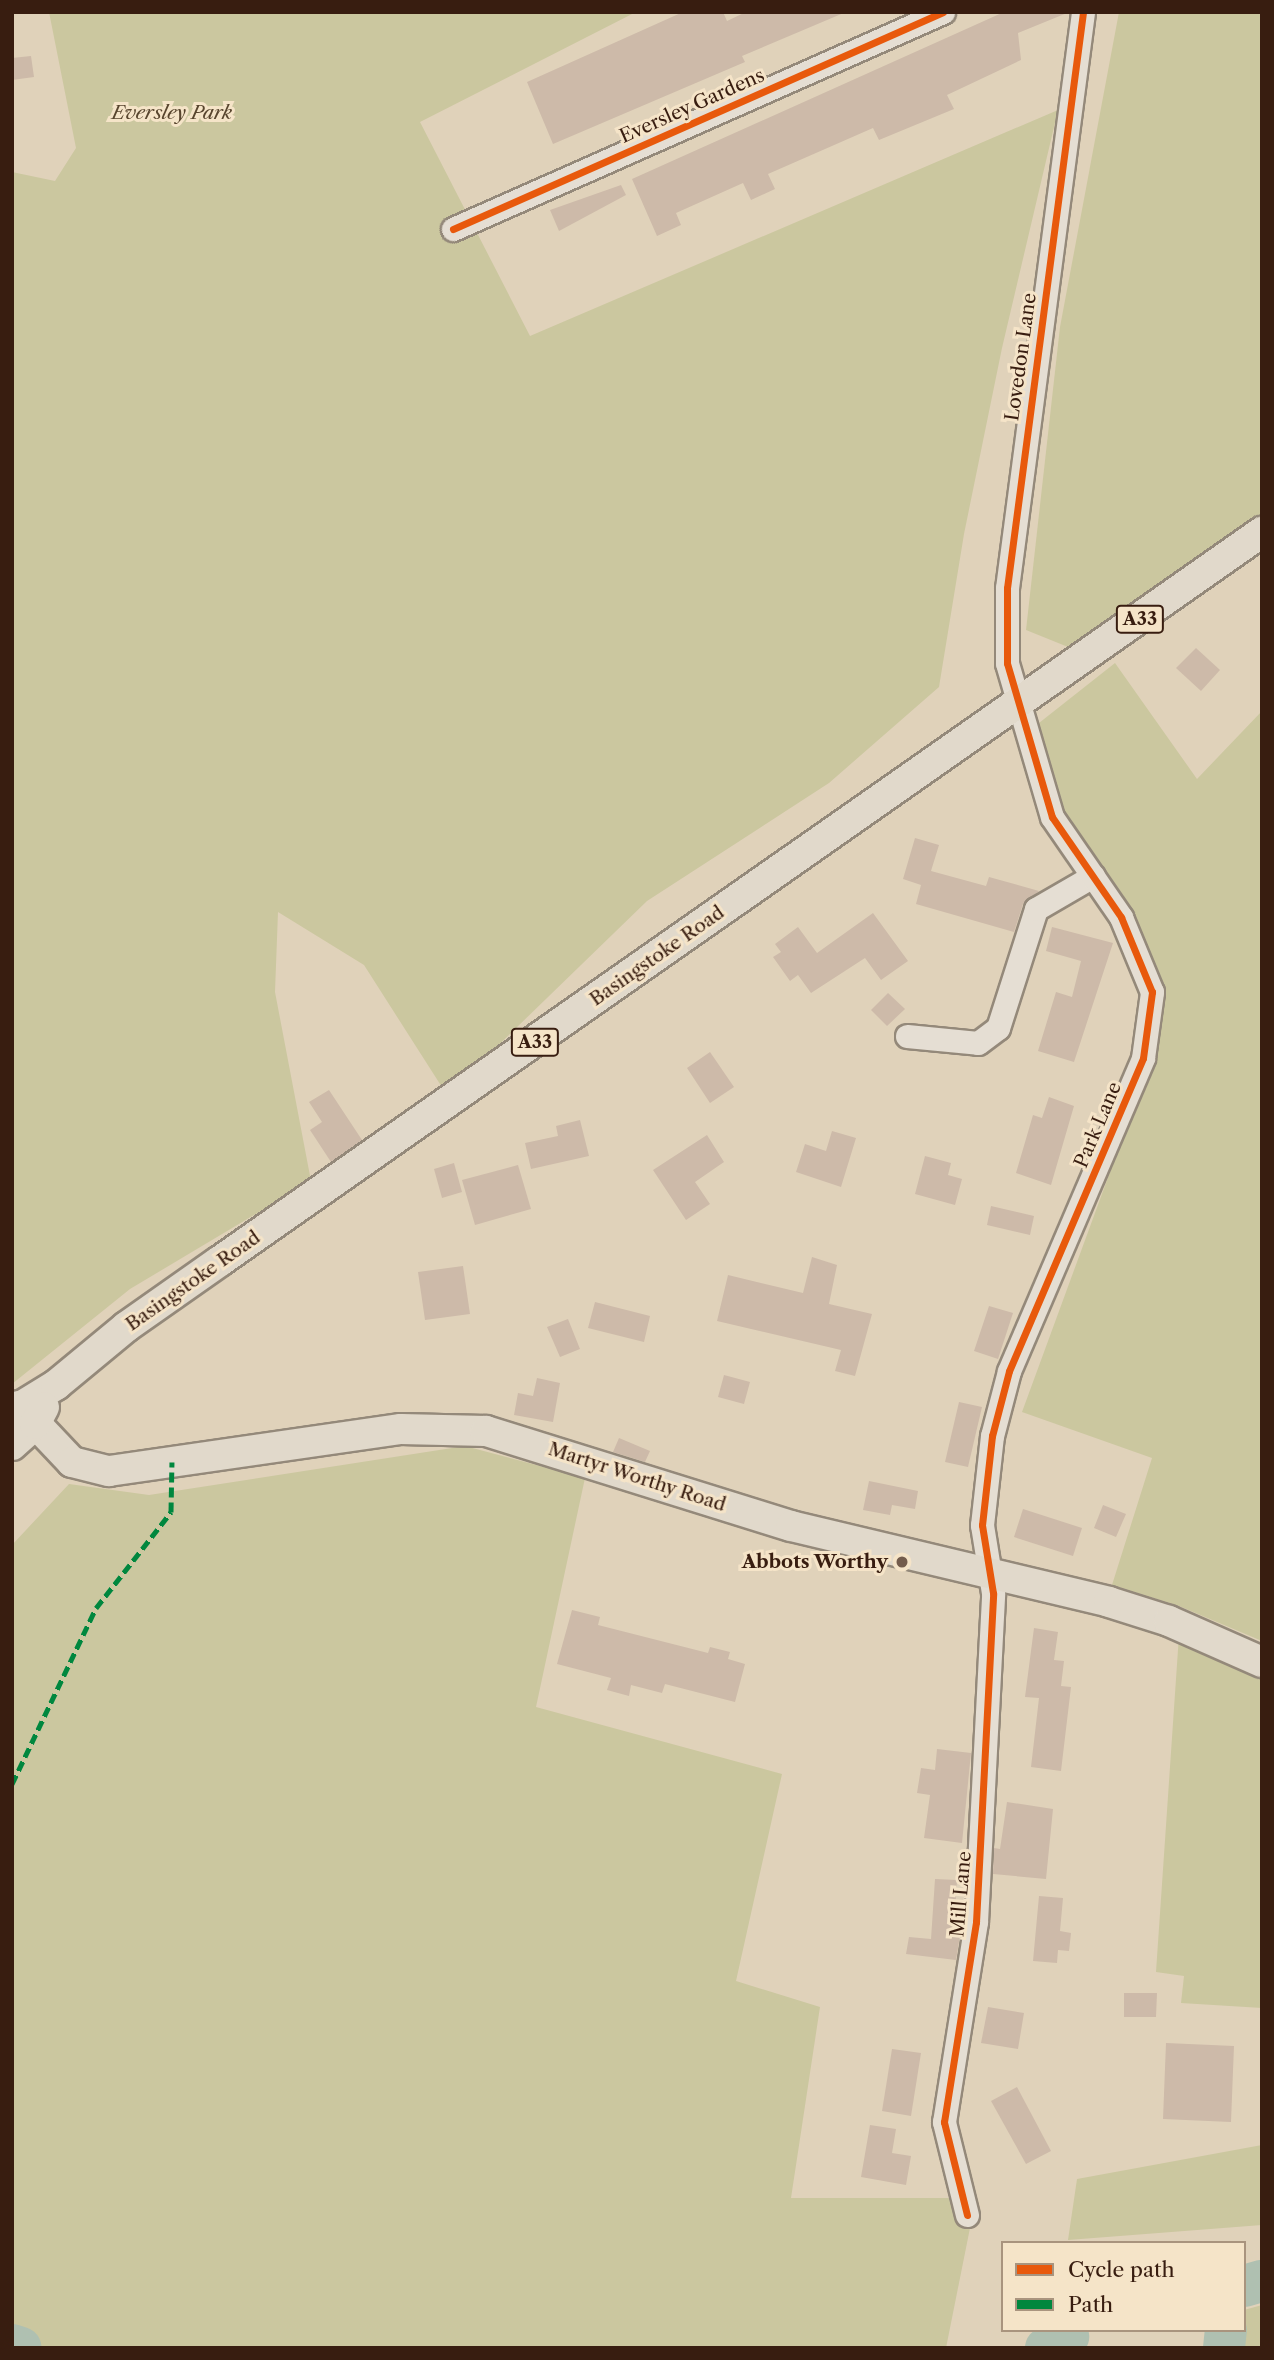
<!DOCTYPE html>
<style>
body{margin:0}
#map{position:relative;width:1274px;height:2360px;overflow:hidden;background:#e0d2ba;font-family:"Libre Caslon Text",serif}
div>[style]{position:absolute}
.green>*{inset:0;background:#cbc79f}
.river>*{height:42px;margin:-21px;padding:0 21px;transform-origin:21px;border-radius:21px;background:#afc0b1}
.building>*{inset:0;background:#cdbaa9}
.roads{filter:drop-shadow(2px 0 #94897a) drop-shadow(-2px 0 #94897a) drop-shadow(0 2px #94897a) drop-shadow(0 -2px #94897a)}
.minor>*{height:23px;margin:-11.5px;padding:0 11.5px;transform-origin:11.5px;border-radius:11.5px;background:#e5ded3}
.major>*{height:30px;margin:-15px;padding:0 15px;transform-origin:15px;border-radius:15px;background:#e1d9cb}
.quiet>*{height:5px;margin-top:-2.5px;transform-origin:0;background:repeating-linear-gradient(90deg,#00873e 0 10px,transparent 0 15px)}
.cycleway>*{height:7px;margin:-3.5px;padding:0 3.5px;transform-origin:3.5px;border-radius:3.5px;background:#e8590c}
.dots>*{width:19px;height:19px;translate:-50% -50%;box-sizing:border-box;border:4px solid #f5e4c8;border-radius:50%}
span{translate:-50% -50%;white-space:nowrap;text-align:center;line-height:1.15;-webkit-text-stroke:6px #f5e4c8;paint-order:stroke}
.shield-label span{padding:2px 5px;background:#f5e4c8;border:2px solid;border-radius:5px;-webkit-text-stroke-width:0}
.shield-label{font-size:18px;color:#381d10;font-weight:700}
.street-label{font-size:19px;color:#381d10}
.park-label{font-size:19px;color:#58452e;font-style:italic}
.poi-label{font-size:19px;color:#381d10;font-weight:700}
.right{translate:-100% -50%;text-align:right}
.frame{position:absolute;inset:0;border:14px solid #381d10;pointer-events:none}
.legend{position:absolute;left:1001px;top:2241px;width:245px;height:91px;box-sizing:border-box;background:#f5e4c8;border:2px solid #a9947e;margin:0;padding:9px 12px;list-style:none;font-size:21px;color:#381d10}
.legend li{display:flex;align-items:center;gap:14px;height:35px}
.legend b{width:35px;border:2px solid #a9947e}
</style>
<div id="map">
<div class="green">
<div style="clip-path:polygon(49px 12px,636px 12px,420px 122px,530px 336px,1058px 110px,1002px 348px,964px 534px,939px 687px,829px 783px,647px 901px,447px 1095px,364px 965px,278px 912px,275px 992px,311px 1181px,130px 1289px,12px 1384px,12px 172px,55px 181px,76px 148px)"></div>
<div style="clip-path:polygon(1119px 12px,1262px 12px,1262px 516px,1078px 651px,1026px 630px,1060px 327px)"></div>
<div style="clip-path:polygon(1115px 663px,1197px 779px,1262px 711px,1262px 1641px,1179px 1606px,1112px 1585px,1152px 1458px,1022px 1412px,1150px 1063px,1165px 996px,1131px 915px,1065px 812px,1039px 723px)"></div>
<div style="clip-path:polygon(465px 1446px,585px 1478px,536px 1707px,782px 1774px,736px 1981px,820px 2007px,791px 2198px,976px 2198px,946px 2348px,12px 2348px,12px 1545px,69px 1484px,149px 1495px)"></div>
<div style="clip-path:polygon(1179px 1635px,1262px 1675px,1262px 2008px,1181px 2003px,1184px 1976px,1156px 1972px)"></div>
<div style="clip-path:polygon(1262px 2145px,1262px 2225px,1068px 2240px,1077px 2179px)"></div>
<div style="clip-path:polygon(1262px 2305px,1262px 2348px,1232px 2348px,1234px 2330px,1244px 2330px,1244px 2310px)"></div>
</div>
<div class="river">
<div style="left:1244px;top:2286px;width:19px;rotate:-16deg"></div>
<div style="left:12px;top:2345px;width:9px;rotate:18deg"></div>
<div style="left:1046px;top:2348px;width:25px;rotate:-27deg"></div>
<div style="left:1224px;top:2348px;width:18px;rotate:-84deg"></div>
</div>
<div class="building">
<div style="clip-path:polygon(683px 12px,723px 12px,727px 21px,746px 12px,846px 12px,742px 56px,745px 62px,553px 144px,527px 82px)"></div>
<div style="clip-path:polygon(1004px 12px,1067px 13px,1018px 33px,1021px 60px,947px 95px,954px 109px,879px 140px,873px 128px,768px 174px,775px 189px,751px 200px,743px 183px,676px 213px,681px 225px,657px 236px,632px 179px)"></div>
<div style="clip-path:polygon(31px 56px,34px 77px,12px 80px,12px 58px)"></div>
<div style="clip-path:polygon(621px 185px,626px 195px,559px 231px,550px 210px)"></div>
<div style="clip-path:polygon(1196px 648px,1220px 670px,1201px 691px,1176px 668px)"></div>
<div style="clip-path:polygon(915px 838px,939px 845px,931px 871px,986px 886px,989px 877px,1039px 891px,1023px 904px,1014px 932px,916px 904px,921px 885px,903px 879px)"></div>
<div style="clip-path:polygon(873px 913px,908px 961px,881px 980px,865px 958px,811px 993px,798px 975px,790px 981px,773px 957px,781px 952px,775px 944px,798px 927px,817px 953px)"></div>
<div style="clip-path:polygon(1052px 927px,1113px 943px,1074px 1062px,1038px 1051px,1056px 992px,1072px 997px,1081px 961px,1046px 951px)"></div>
<div style="clip-path:polygon(888px 993px,905px 1009px,887px 1026px,871px 1010px)"></div>
<div style="clip-path:polygon(710px 1052px,734px 1087px,710px 1103px,687px 1068px)"></div>
<div style="clip-path:polygon(329px 1090px,362px 1140px,331px 1162px,310px 1130px,322px 1122px,309px 1102px)"></div>
<div style="clip-path:polygon(1049px 1097px,1074px 1106px,1051px 1185px,1016px 1173px,1033px 1115px,1042px 1118px)"></div>
<div style="clip-path:polygon(580px 1120px,589px 1156px,531px 1169px,525px 1143px,558px 1136px,556px 1126px)"></div>
<div style="clip-path:polygon(832px 1131px,856px 1138px,841px 1187px,796px 1172px,805px 1144px,826px 1151px)"></div>
<div style="clip-path:polygon(707px 1135px,724px 1162px,695px 1182px,710px 1204px,686px 1220px,653px 1170px)"></div>
<div style="clip-path:polygon(925px 1156px,951px 1163px,948px 1175px,962px 1179px,955px 1205px,915px 1194px)"></div>
<div style="clip-path:polygon(454px 1163px,462px 1192px,442px 1198px,434px 1169px)"></div>
<div style="clip-path:polygon(518px 1165px,531px 1209px,475px 1225px,462px 1180px)"></div>
<div style="clip-path:polygon(991px 1206px,1034px 1216px,1030px 1235px,987px 1225px)"></div>
<div style="clip-path:polygon(812px 1257px,837px 1265px,829px 1304px,872px 1314px,855px 1376px,835px 1371px,841px 1350px,717px 1321px,728px 1275px,803px 1293px)"></div>
<div style="clip-path:polygon(463px 1266px,470px 1314px,425px 1320px,418px 1272px)"></div>
<div style="clip-path:polygon(595px 1302px,650px 1316px,644px 1342px,588px 1328px)"></div>
<div style="clip-path:polygon(989px 1306px,1013px 1313px,998px 1359px,974px 1351px)"></div>
<div style="clip-path:polygon(568px 1319px,580px 1349px,560px 1357px,547px 1327px)"></div>
<div style="clip-path:polygon(724px 1375px,750px 1382px,744px 1404px,718px 1397px)"></div>
<div style="clip-path:polygon(537px 1378px,560px 1383px,553px 1422px,514px 1415px,518px 1393px,533px 1396px)"></div>
<div style="clip-path:polygon(959px 1402px,982px 1407px,968px 1467px,945px 1462px)"></div>
<div style="clip-path:polygon(619px 1438px,650px 1451px,645px 1462px,613px 1452px)"></div>
<div style="clip-path:polygon(869px 1481px,918px 1491px,915px 1509px,892px 1505px,890px 1515px,863px 1510px)"></div>
<div style="clip-path:polygon(1103px 1505px,1126px 1514px,1116px 1537px,1094px 1528px)"></div>
<div style="clip-path:polygon(1023px 1509px,1082px 1528px,1073px 1556px,1014px 1537px)"></div>
<div style="clip-path:polygon(572px 1610px,600px 1617px,598px 1625px,708px 1653px,710px 1647px,730px 1652px,728px 1659px,745px 1664px,735px 1702px,665px 1684px,662px 1693px,631px 1685px,629px 1696px,607px 1690px,611px 1678px,557px 1664px)"></div>
<div style="clip-path:polygon(1034px 1628px,1058px 1632px,1054px 1660px,1064px 1661px,1061px 1686px,1071px 1687px,1061px 1771px,1031px 1767px,1039px 1698px,1025px 1697px)"></div>
<div style="clip-path:polygon(937px 1749px,971px 1753px,962px 1843px,924px 1838px,930px 1795px,917px 1793px,921px 1768px,935px 1770px)"></div>
<div style="clip-path:polygon(1007px 1802px,1053px 1809px,1046px 1879px,993px 1874px,994px 1848px,1000px 1849px)"></div>
<div style="clip-path:polygon(935px 1879px,957px 1880px,954px 1929px,961px 1929px,956px 1960px,906px 1954px,909px 1937px,931px 1939px)"></div>
<div style="clip-path:polygon(1039px 1896px,1063px 1898px,1060px 1931px,1071px 1933px,1069px 1951px,1058px 1950px,1057px 1963px,1033px 1961px)"></div>
<div style="clip-path:polygon(1124px 1993px,1157px 1993px,1156px 2017px,1124px 2017px)"></div>
<div style="clip-path:polygon(988px 2007px,1024px 2013px,1018px 2049px,981px 2043px)"></div>
<div style="clip-path:polygon(1166px 2043px,1234px 2046px,1231px 2122px,1163px 2119px)"></div>
<div style="clip-path:polygon(892px 2049px,921px 2053px,911px 2116px,882px 2111px)"></div>
<div style="clip-path:polygon(1017px 2087px,1051px 2151px,1026px 2164px,991px 2101px)"></div>
<div style="clip-path:polygon(870px 2125px,896px 2129px,892px 2153px,911px 2156px,906px 2185px,861px 2177px)"></div>
</div>
<div class="roads">
<div class="minor">
<div style="left:453px;top:229px;width:536px;rotate:-23.89deg"></div>
<div style="left:907px;top:1036px;width:71px;rotate:5.6deg"></div>
<div style="left:978px;top:1043px;width:25px;rotate:-37deg"></div>
<div style="left:998px;top:1028px;width:125px;rotate:-72.3deg"></div>
<div style="left:1036px;top:909px;width:66px;rotate:-30.1deg"></div>
<div style="left:967px;top:2215px;width:96px;rotate:-103.9deg"></div>
<div style="left:944px;top:2122px;width:203px;rotate:-80.9deg"></div>
<div style="left:976px;top:1922px;width:329px;rotate:-87deg"></div>
<div style="left:993px;top:1593px;width:69px;rotate:-99.2deg"></div>
<div style="left:982px;top:1525px;width:90px;rotate:-83.6deg"></div>
<div style="left:992px;top:1436px;width:67px;rotate:-75.3deg"></div>
<div style="left:1009px;top:1371px;width:340px;rotate:-66.8deg"></div>
<div style="left:1143px;top:1058px;width:67px;rotate:-82.2deg"></div>
<div style="left:1152px;top:992px;width:81px;rotate:-112.5deg"></div>
<div style="left:1121px;top:917px;width:121px;rotate:-124.6deg"></div>
<div style="left:1052px;top:817px;width:160px;rotate:-106.3deg"></div>
<div style="left:1007px;top:663px;width:75px;rotate:-90deg"></div>
<div style="left:1007px;top:588px;width:581px;rotate:-82.48deg"></div>
</div>
<div class="major">
<div style="left:19px;top:1406px;width:77px;rotate:46.6deg"></div>
<div style="left:72px;top:1462px;width:38px;rotate:14deg"></div>
<div style="left:109px;top:1471px;width:295px;rotate:-8.2deg"></div>
<div style="left:401px;top:1429px;width:85px;rotate:1.3deg"></div>
<div style="left:486px;top:1431px;width:319px;rotate:17.3deg"></div>
<div style="left:791px;top:1526px;width:327px;rotate:13.4deg"></div>
<div style="left:1109px;top:1602px;width:63px;rotate:17.6deg"></div>
<div style="left:1169px;top:1621px;width:102px;rotate:23.8deg"></div>
<div style="left:12px;top:1412px;width:52px;rotate:-31.5deg"></div>
<div style="left:56px;top:1385px;width:91px;rotate:-39.6deg"></div>
<div style="left:126px;top:1327px;width:115px;rotate:-35.1deg"></div>
<div style="left:220px;top:1261px;width:1272px;rotate:-34.98deg"></div>
<div style="left:12px;top:1445px;width:31px;rotate:-42deg"></div>
<div style="left:35px;top:1424px;width:19px;rotate:-62deg"></div>
</div>
</div>
<div class="quiet">
<div style="left:12px;top:1784px;width:195px;rotate:-64.5deg"></div>
<div style="left:96px;top:1608px;width:122px;rotate:-52deg"></div>
<div style="left:171px;top:1512px;width:50px;rotate:-88.9deg"></div>
</div>
<div class="cycleway">
<div style="left:453px;top:229px;width:536px;rotate:-23.89deg"></div>
<div style="left:967px;top:2215px;width:96px;rotate:-103.9deg"></div>
<div style="left:944px;top:2122px;width:203px;rotate:-80.9deg"></div>
<div style="left:976px;top:1922px;width:329px;rotate:-87deg"></div>
<div style="left:993px;top:1593px;width:69px;rotate:-99.2deg"></div>
<div style="left:982px;top:1525px;width:90px;rotate:-83.6deg"></div>
<div style="left:992px;top:1436px;width:67px;rotate:-75.3deg"></div>
<div style="left:1009px;top:1371px;width:340px;rotate:-66.8deg"></div>
<div style="left:1143px;top:1058px;width:67px;rotate:-82.2deg"></div>
<div style="left:1152px;top:992px;width:81px;rotate:-112.5deg"></div>
<div style="left:1121px;top:917px;width:121px;rotate:-124.6deg"></div>
<div style="left:1052px;top:817px;width:160px;rotate:-106.3deg"></div>
<div style="left:1007px;top:663px;width:75px;rotate:-90deg"></div>
<div style="left:1007px;top:588px;width:581px;rotate:-82.48deg"></div>
</div>
<div class="dots">
<div style="left:902px;top:1562px;background:#735c4c"></div>
</div>
<div class="shield-label">
<span style="left:1140px;top:619px">A33</span>
<span style="left:535px;top:1042px">A33</span>
</div>
<div class="street-label">
<span style="left:692px;top:106px;rotate:-24deg">Eversley Gardens</span>
<span style="left:1021px;top:357px;rotate:-82deg">Lovedon Lane</span>
<span style="left:657px;top:956px;rotate:-35deg">Basingstoke Road</span>
<span style="left:1098px;top:1125px;rotate:-67deg">Park Lane</span>
<span style="left:193px;top:1281px;rotate:-35deg">Basingstoke Road</span>
<span style="left:637px;top:1477px;rotate:18deg">Martyr Worthy Road</span>
<span style="left:961px;top:1894px;rotate:-85deg">Mill Lane</span>
</div>
<div class="park-label">
<span style="left:172px;top:113px">Eversley Park</span>
</div>
<div class="poi-label">
<span class="right" style="left:888px;top:1562px">Abbots Worthy</span>
</div>
<div class="frame"></div>
<ul class="legend">
<li><b style="height:9px;background:#e8590c"></b>Cycle path</li>
<li><b style="height:9px;background:#00873e"></b>Path</li>
</ul>
</div>
